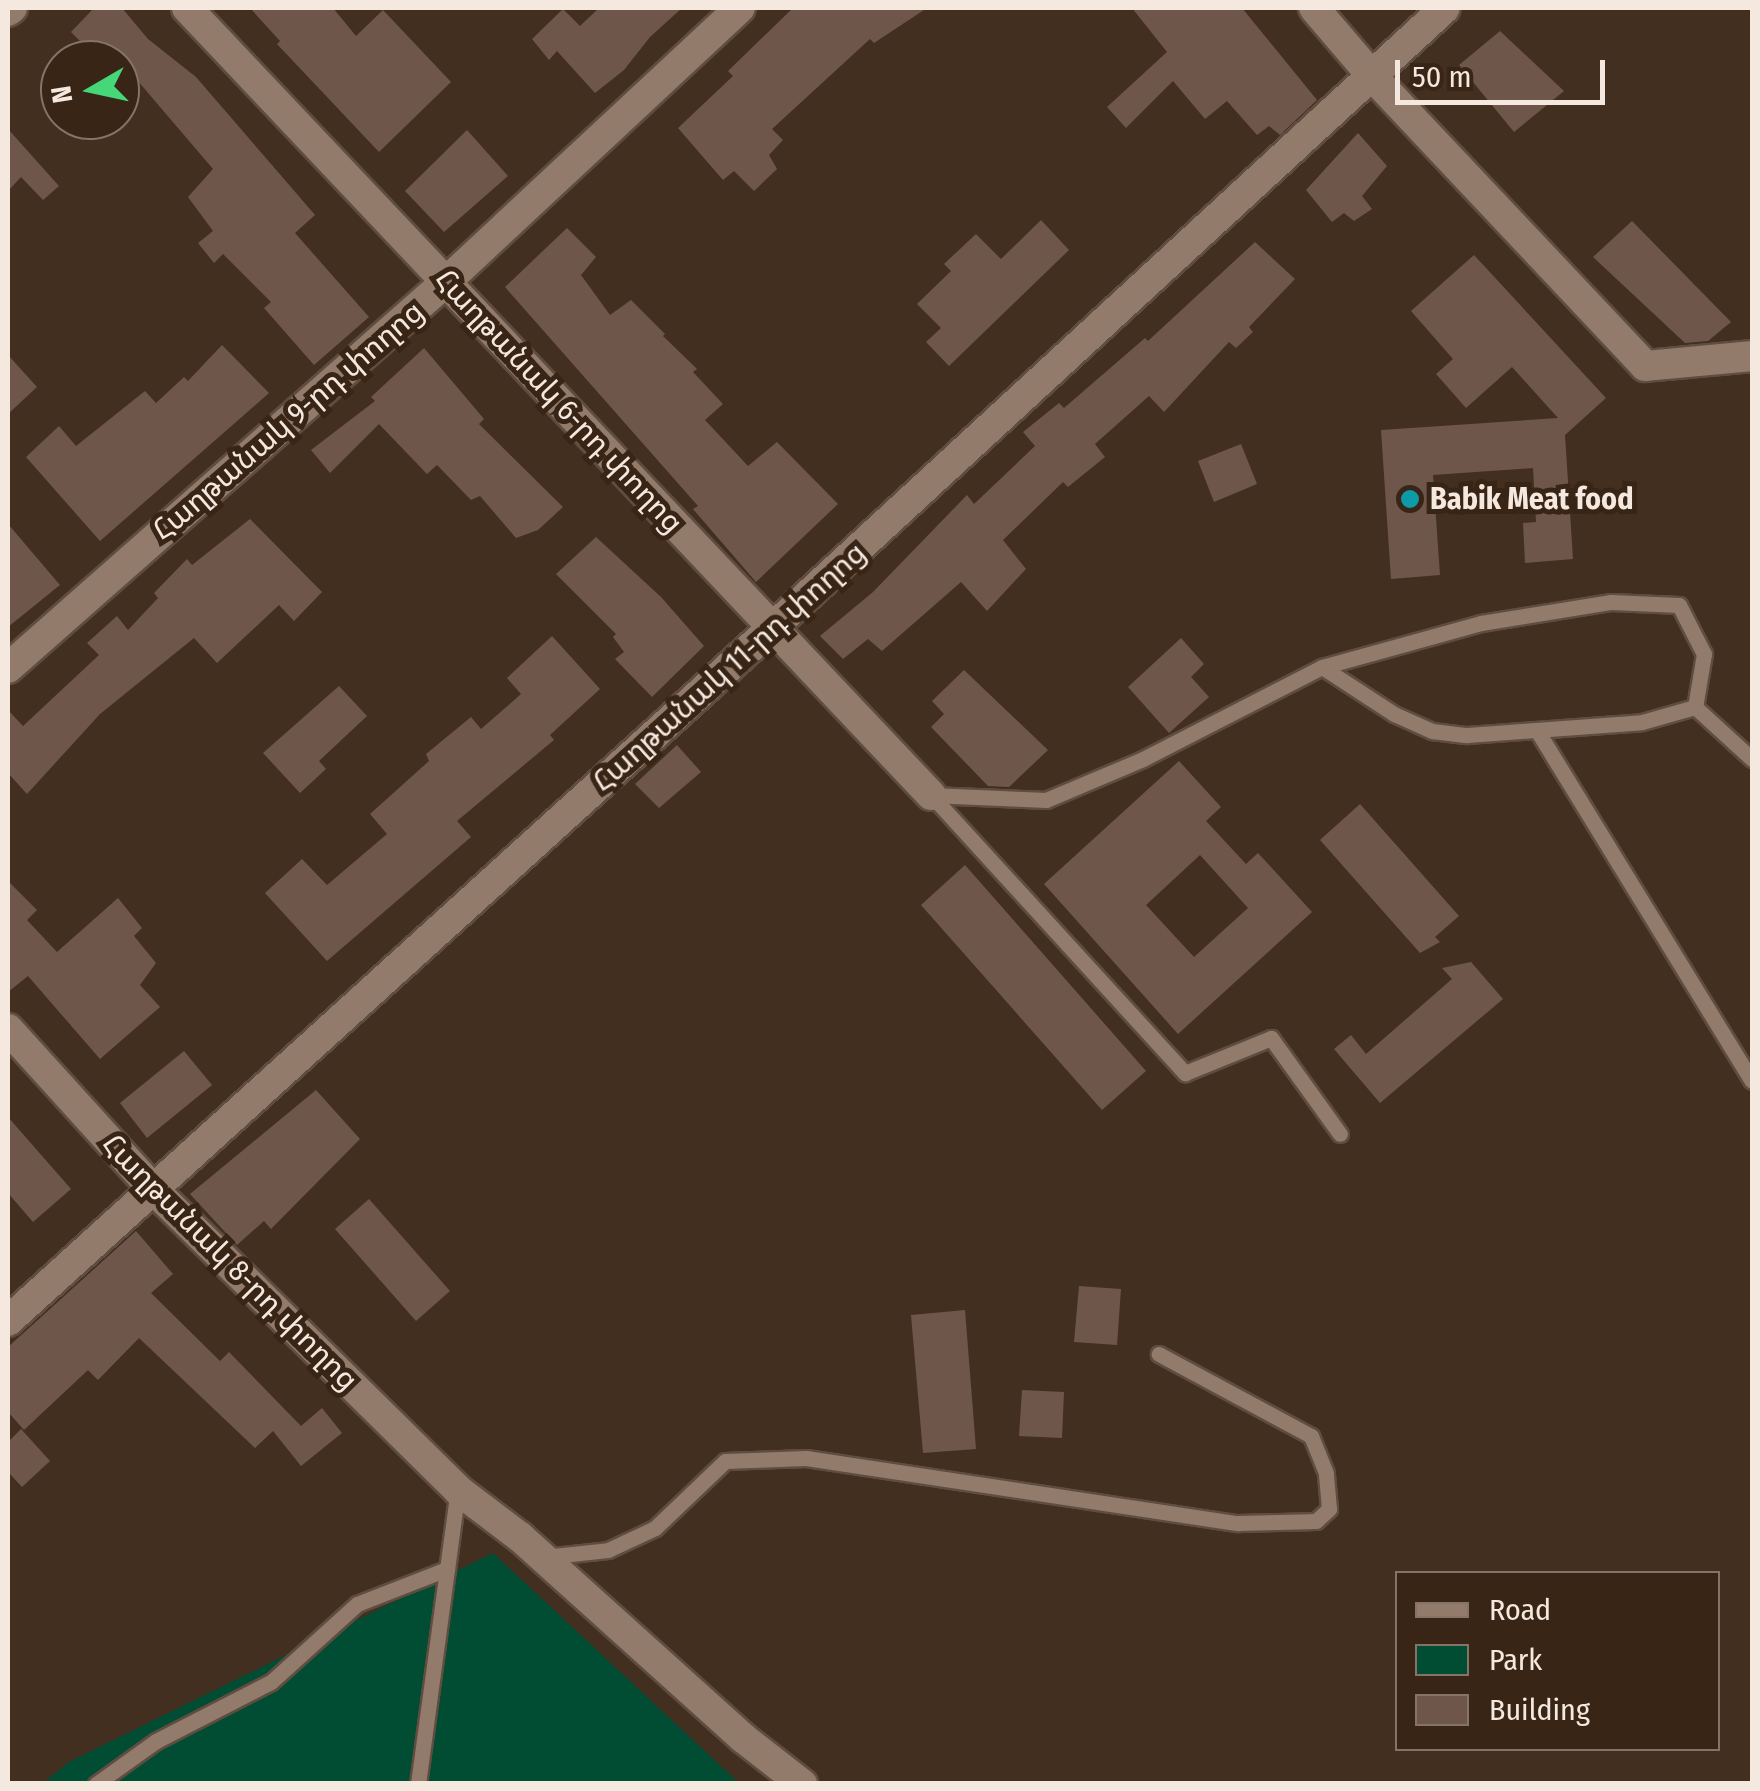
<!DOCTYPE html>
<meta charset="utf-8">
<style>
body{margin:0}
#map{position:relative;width:1760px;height:1791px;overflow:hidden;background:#432f20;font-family:"Fira Sans Condensed","Noto Sans Armenian",sans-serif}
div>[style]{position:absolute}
.green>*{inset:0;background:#004d33}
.building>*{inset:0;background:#6f564b}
.roads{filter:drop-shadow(2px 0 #5e4d40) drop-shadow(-2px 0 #5e4d40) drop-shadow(0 2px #5e4d40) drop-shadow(0 -2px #5e4d40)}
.lane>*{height:15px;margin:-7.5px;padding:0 7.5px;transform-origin:7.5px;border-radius:7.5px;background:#927b6a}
.street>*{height:30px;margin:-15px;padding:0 15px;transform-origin:15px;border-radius:15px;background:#927b6a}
.dots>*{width:28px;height:28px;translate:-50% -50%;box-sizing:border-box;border:5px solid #382516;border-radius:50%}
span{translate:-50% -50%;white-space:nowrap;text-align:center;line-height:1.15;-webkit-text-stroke:10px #382516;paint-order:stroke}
.street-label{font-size:30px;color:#f5e8df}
.poi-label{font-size:30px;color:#f5e8df;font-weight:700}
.left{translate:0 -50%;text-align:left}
.frame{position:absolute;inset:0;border:10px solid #f5e8df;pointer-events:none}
.legend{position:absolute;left:1395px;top:1571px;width:325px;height:180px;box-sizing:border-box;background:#382516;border:2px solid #847366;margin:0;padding:12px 18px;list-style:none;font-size:30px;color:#f5e8df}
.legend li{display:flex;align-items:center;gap:20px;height:50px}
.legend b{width:50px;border:2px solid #847366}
.north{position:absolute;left:40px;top:40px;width:100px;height:100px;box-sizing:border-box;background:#382516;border:2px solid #847366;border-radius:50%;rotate:261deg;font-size:28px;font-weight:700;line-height:40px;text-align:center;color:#f5e8df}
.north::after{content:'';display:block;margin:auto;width:35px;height:45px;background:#46d779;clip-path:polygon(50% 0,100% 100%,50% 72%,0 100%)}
.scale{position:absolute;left:1395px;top:60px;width:210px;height:45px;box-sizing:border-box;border:5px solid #f5e8df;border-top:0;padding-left:12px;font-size:30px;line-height:35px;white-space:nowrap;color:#f5e8df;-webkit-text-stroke:8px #382516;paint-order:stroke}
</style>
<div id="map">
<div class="green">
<div style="clip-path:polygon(493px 1553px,739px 1783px,42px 1784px,69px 1762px)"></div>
</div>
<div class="building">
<div style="clip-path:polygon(94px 8px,122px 8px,148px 39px,196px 77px,315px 215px,295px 233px,369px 317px,314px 365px,264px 308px,271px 302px,223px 254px,214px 263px,198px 243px,213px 231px,188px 197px,213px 169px,120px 60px,99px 60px,71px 32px)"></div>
<div style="clip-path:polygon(250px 8px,333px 8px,356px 36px,383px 10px,451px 82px,379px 152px,277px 44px,280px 41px)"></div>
<div style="clip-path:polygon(599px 8px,682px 8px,650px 37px,624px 70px,595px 93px,557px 51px,549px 60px,532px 39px,563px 9px,580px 26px)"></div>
<div style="clip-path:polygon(793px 8px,927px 8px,874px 43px,870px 39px,772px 129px,783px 140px,769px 155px,777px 169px,754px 191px,734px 171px,723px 180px,678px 128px,733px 76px,728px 71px)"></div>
<div style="clip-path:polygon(1132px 8px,1242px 8px,1317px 100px,1280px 135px,1269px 126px,1257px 135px,1227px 101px,1205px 119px,1173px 81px,1126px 128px,1107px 107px,1167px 52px)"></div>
<div style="clip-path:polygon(1500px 31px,1564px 91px,1514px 132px,1459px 65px)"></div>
<div style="clip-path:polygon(8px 129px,59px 186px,43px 200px,21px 177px,8px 191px)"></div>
<div style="clip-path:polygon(467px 130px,508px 176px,444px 232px,405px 191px)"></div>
<div style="clip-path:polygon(1358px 133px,1387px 166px,1362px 196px,1372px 209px,1354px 221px,1344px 213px,1332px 222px,1306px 190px)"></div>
<div style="clip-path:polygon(1041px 220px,1069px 250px,949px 366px,926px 342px,941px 328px,917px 304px,951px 271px,944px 264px,976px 234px,1001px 259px)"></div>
<div style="clip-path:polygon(1632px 221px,1731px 322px,1708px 341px,1685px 343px,1593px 257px)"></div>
<div style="clip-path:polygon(567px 228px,596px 257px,581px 275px,610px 315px,631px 300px,665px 334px,663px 336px,697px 369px,693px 372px,723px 404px,705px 420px,748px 466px,777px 442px,838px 504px,756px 582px,693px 509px,698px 506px,505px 287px)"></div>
<div style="clip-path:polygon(1255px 242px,1295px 279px,1249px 327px,1253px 332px,1236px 348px,1229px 342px,1164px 412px,1149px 396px,1095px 444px,1105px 457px,1068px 487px,1063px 482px,1003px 540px,1026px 569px,987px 611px,961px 582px,882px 651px,868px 639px,843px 659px,820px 636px,873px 592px,967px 495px,974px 504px,1035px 446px,1023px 432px,1059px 403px,1064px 408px,1145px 338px,1148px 341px)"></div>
<div style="clip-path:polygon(1474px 255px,1606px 398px,1565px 435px,1573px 559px,1525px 563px,1523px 523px,1536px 522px,1533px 468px,1433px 475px,1440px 575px,1391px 579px,1381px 430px,1558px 418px,1512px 367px,1466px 408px,1436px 374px,1453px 359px,1411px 311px)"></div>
<div style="clip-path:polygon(222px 345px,269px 393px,100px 541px,26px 457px,59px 426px,76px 446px,145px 391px,156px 403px,184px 377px,188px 381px)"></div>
<div style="clip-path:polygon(424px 348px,484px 419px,479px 424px,563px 507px,538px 530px,516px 538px,480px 496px,471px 500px,437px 465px,427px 474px,379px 424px,330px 473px,311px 450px,375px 401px,371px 397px)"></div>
<div style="clip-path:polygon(8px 355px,37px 387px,8px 414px)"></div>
<div style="clip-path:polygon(1241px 444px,1257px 484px,1214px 502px,1198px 461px)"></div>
<div style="clip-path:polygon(250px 519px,322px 592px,294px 621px,279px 605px,217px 663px,194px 638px,100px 714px,27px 794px,8px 773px,8px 710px,23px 726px,99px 655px,87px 643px,117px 616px,128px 630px,158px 598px,154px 593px,187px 559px,192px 565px)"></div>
<div style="clip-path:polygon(8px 524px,60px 585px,8px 627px)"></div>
<div style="clip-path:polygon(596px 537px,661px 597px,704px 646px,652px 697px,615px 659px,624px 652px,613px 637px,616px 634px,556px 574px)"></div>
<div style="clip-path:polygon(552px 636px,600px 689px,550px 735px,554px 740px,457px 821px,471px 837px,327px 961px,265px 893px,302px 859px,327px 885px,387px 834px,370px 814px,429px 761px,426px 754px,471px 717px,481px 729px,521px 694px,507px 678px)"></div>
<div style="clip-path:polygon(1181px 638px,1204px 664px,1191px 677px,1209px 697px,1169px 733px,1128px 687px)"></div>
<div style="clip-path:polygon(964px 670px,1048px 750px,1009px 787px,988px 786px,931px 727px,944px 714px,932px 701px)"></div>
<div style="clip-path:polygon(339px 686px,367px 716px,319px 761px,326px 769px,300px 793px,263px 753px)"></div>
<div style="clip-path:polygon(677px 745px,701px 772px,659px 808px,635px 784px)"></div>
<div style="clip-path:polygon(evenodd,1179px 761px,1221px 807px,1206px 821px,1246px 864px,1258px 853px,1312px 912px,1178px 1034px,1044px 884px,1179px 761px,1200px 855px,1248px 908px,1194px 957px,1146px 905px,1200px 855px)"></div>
<div style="clip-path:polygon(1360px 804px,1459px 916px,1435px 937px,1440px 942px,1420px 953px,1320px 840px)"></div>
<div style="clip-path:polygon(965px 865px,1146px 1071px,1102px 1110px,921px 905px)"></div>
<div style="clip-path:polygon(8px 881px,37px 910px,27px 920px,57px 952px,118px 898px,142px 928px,134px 936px,156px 963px,140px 985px,160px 1007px,100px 1059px,28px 976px,8px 992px)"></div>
<div style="clip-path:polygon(1471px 962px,1503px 999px,1380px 1103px,1334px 1049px,1351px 1035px,1366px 1054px,1452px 979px,1442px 968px)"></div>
<div style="clip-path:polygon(184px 1051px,212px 1085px,147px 1138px,120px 1103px)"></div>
<div style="clip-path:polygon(316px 1090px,360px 1139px,271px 1229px,264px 1221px,237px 1245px,190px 1194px)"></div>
<div style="clip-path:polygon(8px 1117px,71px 1189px,33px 1222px,8px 1193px)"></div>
<div style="clip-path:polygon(369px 1199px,450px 1291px,416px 1321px,335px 1229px)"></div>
<div style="clip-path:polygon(136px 1231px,173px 1274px,151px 1293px,220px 1361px,229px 1352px,301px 1426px,322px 1408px,342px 1433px,301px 1466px,273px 1431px,255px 1448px,139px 1338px,98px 1380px,88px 1370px,24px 1430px,8px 1412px,8px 1347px)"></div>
<div style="clip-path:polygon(1079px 1286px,1121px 1289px,1117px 1345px,1074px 1342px)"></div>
<div style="clip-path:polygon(965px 1310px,976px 1449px,923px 1453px,911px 1315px)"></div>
<div style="clip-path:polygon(1022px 1390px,1064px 1392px,1062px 1438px,1019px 1436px)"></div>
<div style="clip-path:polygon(21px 1429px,50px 1461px,22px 1487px,8px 1472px,8px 1442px)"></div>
</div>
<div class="roads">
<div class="lane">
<div style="left:1322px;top:667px;width:86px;rotate:33.1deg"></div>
<div style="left:1394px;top:714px;width:42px;rotate:24.1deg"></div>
<div style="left:1432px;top:731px;width:35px;rotate:7deg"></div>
<div style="left:1467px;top:735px;width:175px;rotate:-4.2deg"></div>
<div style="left:1642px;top:722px;width:55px;rotate:-15.8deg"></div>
<div style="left:1695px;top:707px;width:77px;rotate:42.4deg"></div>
<div style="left:1538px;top:732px;width:409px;rotate:58.5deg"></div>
<div style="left:931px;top:795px;width:115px;rotate:2.5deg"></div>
<div style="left:1046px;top:800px;width:105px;rotate:-22.9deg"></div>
<div style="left:1143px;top:759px;width:201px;rotate:-27.2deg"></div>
<div style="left:1322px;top:667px;width:165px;rotate:-15.5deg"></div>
<div style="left:1481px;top:623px;width:132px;rotate:-9.2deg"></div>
<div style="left:1611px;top:602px;width:68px;rotate:2.5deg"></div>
<div style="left:1679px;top:605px;width:55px;rotate:63deg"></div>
<div style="left:1704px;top:654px;width:54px;rotate:99.6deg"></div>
<div style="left:931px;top:795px;width:377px;rotate:47.6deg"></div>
<div style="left:1185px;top:1073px;width:93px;rotate:-22.1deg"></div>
<div style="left:1271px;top:1038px;width:118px;rotate:54.3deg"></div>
<div style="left:543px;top:1557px;width:65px;rotate:-6.1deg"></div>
<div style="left:608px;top:1550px;width:52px;rotate:-25.1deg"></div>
<div style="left:655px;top:1528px;width:97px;rotate:-43.7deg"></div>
<div style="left:725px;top:1461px;width:81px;rotate:-2.1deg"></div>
<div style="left:806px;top:1458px;width:437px;rotate:8.6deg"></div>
<div style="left:1238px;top:1523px;width:78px;rotate:-1.5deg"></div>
<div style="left:1316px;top:1521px;width:18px;rotate:-43deg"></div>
<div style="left:1329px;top:1509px;width:36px;rotate:-95deg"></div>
<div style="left:1326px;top:1473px;width:40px;rotate:-112deg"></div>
<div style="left:1311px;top:1436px;width:173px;rotate:-151.7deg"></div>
<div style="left:96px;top:1784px;width:74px;rotate:-35.6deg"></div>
<div style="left:156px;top:1741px;width:129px;rotate:-27.2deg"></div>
<div style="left:271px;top:1682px;width:116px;rotate:-42.2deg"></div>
<div style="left:357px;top:1604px;width:97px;rotate:-21.3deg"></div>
<div style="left:418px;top:1784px;width:297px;rotate:-82.3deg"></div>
</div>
<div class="street">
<div style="left:187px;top:8px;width:1083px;rotate:46.61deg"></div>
<div style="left:1314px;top:8px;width:91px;rotate:49.5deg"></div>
<div style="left:1373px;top:77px;width:397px;rotate:46.7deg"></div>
<div style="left:1645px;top:366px;width:107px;rotate:-5.3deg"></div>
<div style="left:8px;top:11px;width:5px;rotate:-37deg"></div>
<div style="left:8px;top:668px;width:587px;rotate:-41.41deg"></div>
<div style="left:448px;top:280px;width:399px;rotate:-43deg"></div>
<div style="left:8px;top:1029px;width:216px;rotate:47.8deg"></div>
<div style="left:153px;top:1189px;width:429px;rotate:44.6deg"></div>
<div style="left:458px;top:1490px;width:78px;rotate:37.2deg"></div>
<div style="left:520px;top:1537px;width:300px;rotate:42deg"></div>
<div style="left:743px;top:1738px;width:75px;rotate:37.9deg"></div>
<div style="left:8px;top:1321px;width:1030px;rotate:-42.21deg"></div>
<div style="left:771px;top:629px;width:916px;rotate:-42.66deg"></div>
</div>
</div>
<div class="dots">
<div style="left:1410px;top:499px;background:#0f9aa8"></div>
</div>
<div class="street-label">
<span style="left:559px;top:401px;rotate:47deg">Հաղթանակ 6-րդ փողոց</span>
<span style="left:288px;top:421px;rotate:-41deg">Հաղթանակ 9-րդ փողոց</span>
<span style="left:729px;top:667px;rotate:-42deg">Հաղթանակ 11-րդ փողոց</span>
<span style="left:230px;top:1262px;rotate:45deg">Հաղթանակ 8-րդ փողոց</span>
</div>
<div class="poi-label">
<span class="left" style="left:1430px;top:499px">Babik Meat food</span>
</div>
<div class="frame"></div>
<ul class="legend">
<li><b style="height:12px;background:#927b6a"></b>Road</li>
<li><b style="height:28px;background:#004d33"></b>Park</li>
<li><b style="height:28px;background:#6f564b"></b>Building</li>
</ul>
<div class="north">N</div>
<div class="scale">50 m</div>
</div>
